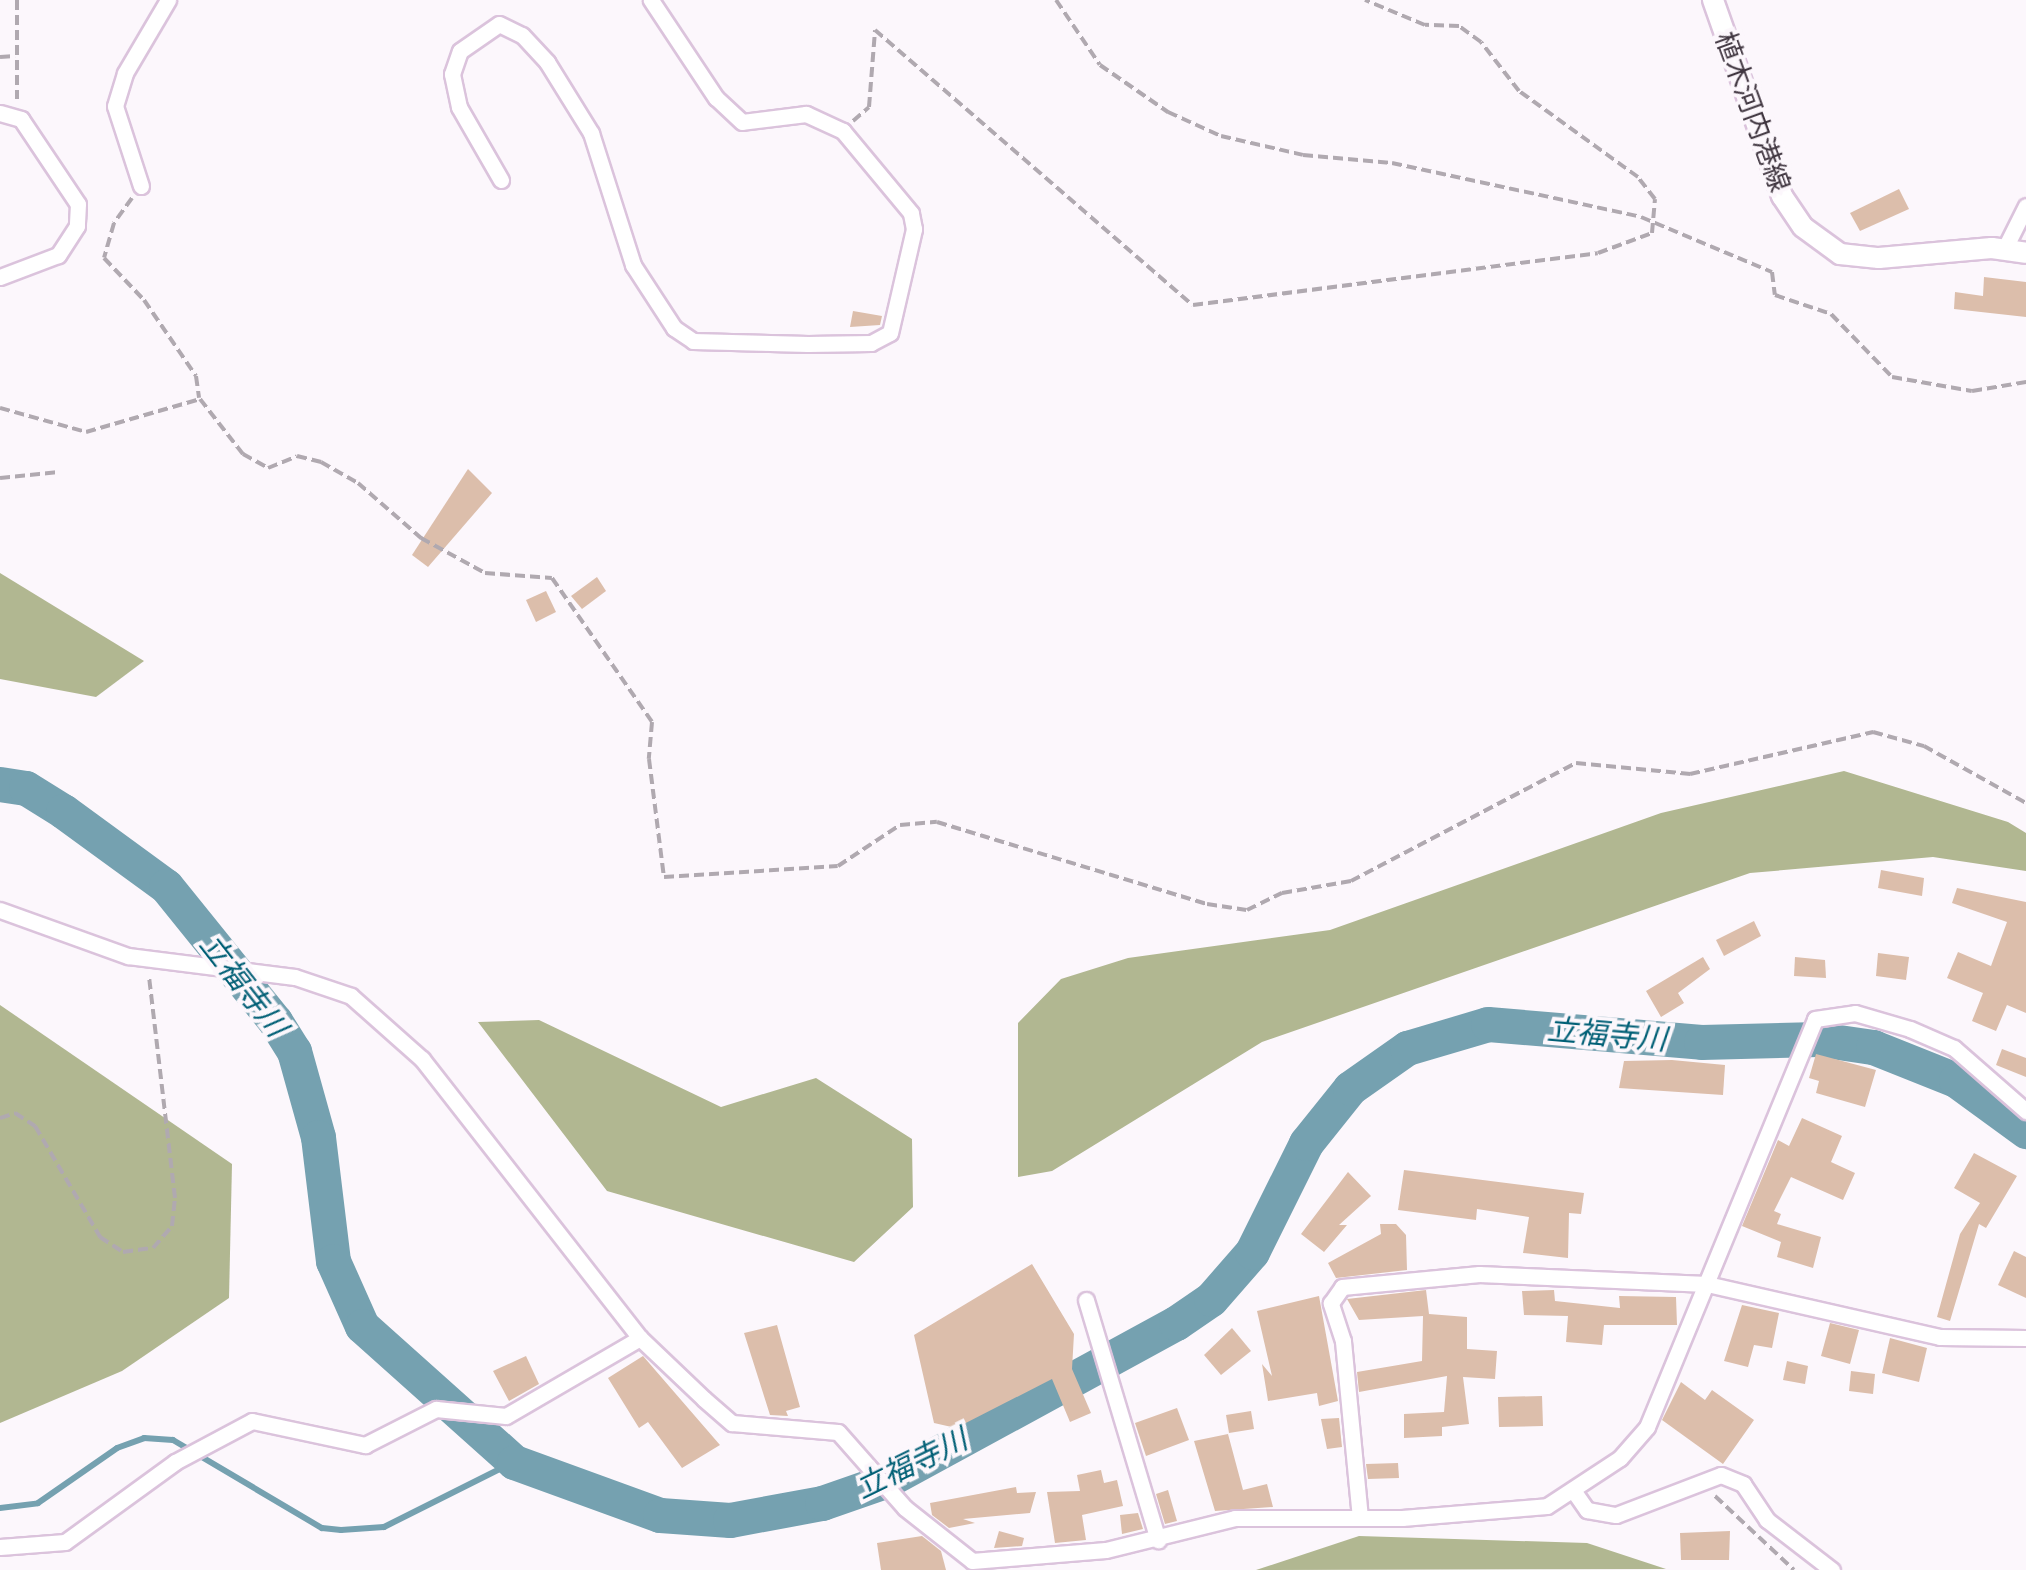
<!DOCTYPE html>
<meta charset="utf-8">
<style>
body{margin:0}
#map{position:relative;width:2026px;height:1570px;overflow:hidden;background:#fcf7fc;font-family:"Archivo Narrow","Noto Sans JP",sans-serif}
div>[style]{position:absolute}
.forest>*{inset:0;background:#b1b791}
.stream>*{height:6px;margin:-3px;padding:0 3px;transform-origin:3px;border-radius:3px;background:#75a1b0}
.river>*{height:35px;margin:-17.5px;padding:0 17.5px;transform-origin:17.5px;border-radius:17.5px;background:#75a1b0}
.building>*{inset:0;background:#dcbeab}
.path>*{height:4px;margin-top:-2px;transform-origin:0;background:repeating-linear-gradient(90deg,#b0a9b0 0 10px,transparent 0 15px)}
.roads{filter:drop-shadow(2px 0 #dbc3dc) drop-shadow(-2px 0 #dbc3dc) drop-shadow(0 2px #dbc3dc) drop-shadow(0 -2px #dbc3dc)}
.street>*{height:15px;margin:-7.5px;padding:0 7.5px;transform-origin:7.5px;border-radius:7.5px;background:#fff}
.secondary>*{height:20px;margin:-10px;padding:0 10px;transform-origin:10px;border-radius:10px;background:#fff}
span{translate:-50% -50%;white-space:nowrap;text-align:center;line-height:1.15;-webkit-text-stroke:8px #fcf7fc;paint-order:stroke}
.street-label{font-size:28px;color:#403640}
.water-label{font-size:30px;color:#005f75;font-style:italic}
</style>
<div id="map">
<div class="forest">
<div style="clip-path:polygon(0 573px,144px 661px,96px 697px,0 679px)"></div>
<div style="clip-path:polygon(1844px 771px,2008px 822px,2026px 833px,2026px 871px,1933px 857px,1750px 873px,1262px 1042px,1052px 1171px,1018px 1177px,1018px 1023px,1061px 979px,1128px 958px,1330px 930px,1661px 813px)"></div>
<div style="clip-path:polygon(0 1005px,232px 1164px,229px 1298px,122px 1371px,0 1423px)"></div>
<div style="clip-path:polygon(539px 1020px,721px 1107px,816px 1078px,912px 1139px,913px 1207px,854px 1262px,607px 1191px,478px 1022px)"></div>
<div style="clip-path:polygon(1359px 1536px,1587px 1543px,1666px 1569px,1256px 1570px)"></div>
</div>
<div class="stream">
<div style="left:0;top:1508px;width:38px;rotate:-7deg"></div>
<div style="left:38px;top:1503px;width:96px;rotate:-34.8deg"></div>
<div style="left:117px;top:1448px;width:29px;rotate:-20deg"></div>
<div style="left:144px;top:1438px;width:29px;rotate:4deg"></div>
<div style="left:173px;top:1440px;width:173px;rotate:30.6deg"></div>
<div style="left:322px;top:1528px;width:19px;rotate:6deg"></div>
<div style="left:341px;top:1530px;width:43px;rotate:-4deg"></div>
<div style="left:384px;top:1527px;width:145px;rotate:-26.6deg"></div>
</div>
<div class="river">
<div style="left:0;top:784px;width:26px;rotate:9deg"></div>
<div style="left:26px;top:788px;width:44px;rotate:31.9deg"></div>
<div style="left:63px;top:811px;width:127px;rotate:36.1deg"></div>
<div style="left:166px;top:886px;width:174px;rotate:51.1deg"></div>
<div style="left:275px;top:1021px;width:36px;rotate:58deg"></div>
<div style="left:294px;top:1051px;width:89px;rotate:74.4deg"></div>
<div style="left:318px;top:1137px;width:125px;rotate:83.1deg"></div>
<div style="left:333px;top:1261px;width:71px;rotate:66deg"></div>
<div style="left:362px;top:1326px;width:204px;rotate:41.8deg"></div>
<div style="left:514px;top:1462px;width:155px;rotate:20deg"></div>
<div style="left:660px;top:1515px;width:70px;rotate:4.1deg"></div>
<div style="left:730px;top:1520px;width:94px;rotate:-10.5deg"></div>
<div style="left:822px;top:1503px;width:70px;rotate:-19.2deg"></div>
<div style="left:888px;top:1480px;width:328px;rotate:-28.6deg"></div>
<div style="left:1176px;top:1323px;width:42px;rotate:-34.4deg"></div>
<div style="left:1211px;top:1299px;width:62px;rotate:-48.9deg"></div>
<div style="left:1252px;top:1252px;width:122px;rotate:-63.6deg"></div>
<div style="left:1306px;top:1143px;width:70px;rotate:-51.3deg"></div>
<div style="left:1350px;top:1088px;width:70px;rotate:-35.1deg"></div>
<div style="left:1407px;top:1048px;width:84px;rotate:-16.5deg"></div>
<div style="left:1488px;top:1024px;width:214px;rotate:4.8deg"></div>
<div style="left:1701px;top:1042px;width:117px;rotate:-1.5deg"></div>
<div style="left:1818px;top:1039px;width:56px;rotate:8.3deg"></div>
<div style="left:1873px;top:1047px;width:89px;rotate:21.7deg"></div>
<div style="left:1956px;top:1080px;width:87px;rotate:36.1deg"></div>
</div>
<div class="building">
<div style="clip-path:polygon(1899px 189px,1909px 209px,1860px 231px,1850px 213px)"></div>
<div style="clip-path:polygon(1984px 277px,2026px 282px,2026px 317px,1954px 309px,1955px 292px,1983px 296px)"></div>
<div style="clip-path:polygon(853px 311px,882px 316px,880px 325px,850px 327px)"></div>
<div style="clip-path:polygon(468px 469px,492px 493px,428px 567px,412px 555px)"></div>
<div style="clip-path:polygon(597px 577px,606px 591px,582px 609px,571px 596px)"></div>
<div style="clip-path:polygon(546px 591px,556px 612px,536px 622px,526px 600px)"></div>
<div style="clip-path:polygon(1881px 870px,1924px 878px,1922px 896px,1878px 888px)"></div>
<div style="clip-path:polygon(1957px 888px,2026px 902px,2026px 1013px,2007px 1005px,1996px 1031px,1972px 1021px,1983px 993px,1947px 978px,1958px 952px,1991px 966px,2007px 922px,1952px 903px)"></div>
<div style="clip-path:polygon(1754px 921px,1761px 936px,1724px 956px,1716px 940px)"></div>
<div style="clip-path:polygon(1878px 953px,1909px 957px,1906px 980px,1876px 976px)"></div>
<div style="clip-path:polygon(1703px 957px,1710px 969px,1678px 993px,1684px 1003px,1661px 1017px,1646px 991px)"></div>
<div style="clip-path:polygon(1795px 957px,1825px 960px,1826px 978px,1794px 976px)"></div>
<div style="clip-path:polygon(2002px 1049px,2026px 1058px,2026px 1077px,1996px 1065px)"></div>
<div style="clip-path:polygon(1816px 1054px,1876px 1070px,1865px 1107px,1816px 1093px,1819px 1081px,1809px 1078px)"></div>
<div style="clip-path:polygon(1672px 1060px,1725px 1065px,1723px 1095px,1619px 1088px,1624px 1061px)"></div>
<div style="clip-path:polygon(1802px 1118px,1842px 1136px,1831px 1162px,1855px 1173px,1843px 1200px,1791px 1177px,1774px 1211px,1781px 1214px,1777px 1224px,1821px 1237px,1813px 1268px,1777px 1257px,1781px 1242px,1742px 1226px,1778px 1140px,1789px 1146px)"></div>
<div style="clip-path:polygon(1974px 1153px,2017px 1176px,1986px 1228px,1979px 1224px,1950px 1321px,1937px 1317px,1960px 1234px,1980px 1203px,1954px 1188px)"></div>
<div style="clip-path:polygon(1404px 1170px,1584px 1193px,1581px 1214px,1569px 1213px,1568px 1258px,1523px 1253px,1529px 1217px,1477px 1209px,1476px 1220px,1398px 1210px)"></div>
<div style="clip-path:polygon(1348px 1172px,1371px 1196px,1339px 1225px,1347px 1225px,1324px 1252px,1301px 1234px)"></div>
<div style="clip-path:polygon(1380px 1224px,1396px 1224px,1406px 1235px,1407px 1270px,1336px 1278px,1328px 1263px,1381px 1234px)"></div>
<div style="clip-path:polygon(2014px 1251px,2026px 1257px,2026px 1298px,1998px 1285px)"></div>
<div style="clip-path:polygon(1032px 1264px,1074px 1334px,1072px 1369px,1091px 1413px,1070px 1422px,1052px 1379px,956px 1428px,934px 1423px,914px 1335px)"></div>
<div style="clip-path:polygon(1426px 1290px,1429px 1314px,1467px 1317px,1467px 1349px,1497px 1351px,1495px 1379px,1463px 1377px,1469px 1424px,1442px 1427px,1442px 1436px,1404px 1438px,1404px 1414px,1444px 1412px,1447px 1376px,1359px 1392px,1357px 1372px,1422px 1361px,1423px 1316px,1359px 1320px,1347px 1299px)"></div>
<div style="clip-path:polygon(1554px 1290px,1555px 1301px,1620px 1308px,1619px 1296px,1676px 1297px,1677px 1325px,1604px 1325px,1602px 1345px,1566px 1342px,1568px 1316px,1524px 1315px,1522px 1291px)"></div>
<div style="clip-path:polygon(1319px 1296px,1338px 1401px,1319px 1406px,1317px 1393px,1268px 1401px,1262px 1364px,1272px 1376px,1257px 1311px)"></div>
<div style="clip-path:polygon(1742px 1305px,1779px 1313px,1772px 1348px,1754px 1345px,1748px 1367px,1724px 1361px)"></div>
<div style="clip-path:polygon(1830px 1323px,1859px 1330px,1850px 1364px,1821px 1356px)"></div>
<div style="clip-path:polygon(777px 1325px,800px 1407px,786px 1411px,788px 1416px,770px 1415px,744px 1333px)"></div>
<div style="clip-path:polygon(1232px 1328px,1251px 1351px,1221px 1375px,1204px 1355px)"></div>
<div style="clip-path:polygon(1890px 1338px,1927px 1348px,1919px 1382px,1882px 1373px)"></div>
<div style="clip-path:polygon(526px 1356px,539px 1384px,509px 1401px,493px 1371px)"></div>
<div style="clip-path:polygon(643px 1356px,720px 1445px,682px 1468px,648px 1422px,639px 1428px,608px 1378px)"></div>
<div style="clip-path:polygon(1787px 1361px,1808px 1366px,1805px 1384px,1783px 1380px)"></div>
<div style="clip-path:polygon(1851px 1371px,1875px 1374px,1873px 1394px,1849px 1391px)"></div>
<div style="clip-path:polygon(1681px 1382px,1705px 1400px,1712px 1390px,1754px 1420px,1723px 1464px,1662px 1420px)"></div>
<div style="clip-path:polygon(1542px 1396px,1543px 1426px,1499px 1427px,1498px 1397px)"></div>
<div style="clip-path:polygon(1177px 1408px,1189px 1440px,1146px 1456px,1135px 1423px)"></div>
<div style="clip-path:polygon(1251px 1411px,1254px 1429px,1229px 1433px,1226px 1415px)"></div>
<div style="clip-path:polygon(1339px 1418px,1342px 1447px,1327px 1449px,1321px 1419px)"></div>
<div style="clip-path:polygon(1228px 1434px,1243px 1490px,1267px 1484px,1273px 1507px,1215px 1511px,1194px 1441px)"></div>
<div style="clip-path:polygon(1398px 1463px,1399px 1478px,1368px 1479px,1366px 1464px)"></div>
<div style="clip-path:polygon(1101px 1470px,1104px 1483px,1117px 1480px,1123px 1506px,1082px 1515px,1086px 1540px,1055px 1543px,1047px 1492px,1080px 1491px,1077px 1475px)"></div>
<div style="clip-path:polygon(1016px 1487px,1017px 1493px,1036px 1492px,1030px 1513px,963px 1519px,975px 1523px,949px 1528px,932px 1515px,930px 1503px)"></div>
<div style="clip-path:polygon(1168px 1490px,1177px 1521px,1165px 1524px,1156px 1494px)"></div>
<div style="clip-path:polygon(1138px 1513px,1143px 1529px,1122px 1534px,1120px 1515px)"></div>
<div style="clip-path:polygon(999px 1531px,1024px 1538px,1022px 1546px,994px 1548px)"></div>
<div style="clip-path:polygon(1730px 1531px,1729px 1560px,1681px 1560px,1680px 1533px)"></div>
<div style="clip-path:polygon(922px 1536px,941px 1551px,946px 1570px,881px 1570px,877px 1543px)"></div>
</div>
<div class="path">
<div style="left:17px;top:0;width:99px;rotate:90deg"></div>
<div style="left:1056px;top:0;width:78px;rotate:55.9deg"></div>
<div style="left:1100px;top:65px;width:83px;rotate:34.7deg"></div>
<div style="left:1168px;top:112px;width:58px;rotate:24.4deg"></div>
<div style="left:1221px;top:136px;width:84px;rotate:13deg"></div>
<div style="left:1303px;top:155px;width:89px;rotate:5.1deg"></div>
<div style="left:1392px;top:163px;width:255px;rotate:12.2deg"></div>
<div style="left:1641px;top:217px;width:142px;rotate:22.8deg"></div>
<div style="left:1772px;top:272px;width:23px;rotate:83deg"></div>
<div style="left:1775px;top:295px;width:59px;rotate:18.7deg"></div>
<div style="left:1831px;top:314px;width:88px;rotate:45.9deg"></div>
<div style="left:1892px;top:377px;width:81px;rotate:9.9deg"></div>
<div style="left:1972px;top:391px;width:55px;rotate:-9.5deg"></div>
<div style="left:0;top:57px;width:15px;rotate:-4deg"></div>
<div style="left:853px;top:121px;width:21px;rotate:-41deg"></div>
<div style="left:869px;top:107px;width:77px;rotate:-85.5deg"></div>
<div style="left:875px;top:30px;width:420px;rotate:40.9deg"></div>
<div style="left:1193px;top:305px;width:408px;rotate:-7.3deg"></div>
<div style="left:1598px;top:253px;width:58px;rotate:-20.3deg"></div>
<div style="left:1652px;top:233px;width:34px;rotate:-85deg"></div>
<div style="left:1655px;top:199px;width:28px;rotate:-128deg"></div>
<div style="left:1638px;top:177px;width:147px;rotate:-144.1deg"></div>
<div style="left:1519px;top:91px;width:62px;rotate:-127.8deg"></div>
<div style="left:1481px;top:42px;width:27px;rotate:-144deg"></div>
<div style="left:1459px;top:26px;width:34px;rotate:-178deg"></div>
<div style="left:1425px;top:25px;width:65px;rotate:-157.4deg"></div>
<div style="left:132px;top:198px;width:31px;rotate:126deg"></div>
<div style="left:114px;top:223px;width:36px;rotate:106deg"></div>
<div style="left:104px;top:258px;width:58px;rotate:46.4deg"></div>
<div style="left:144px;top:300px;width:92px;rotate:55.6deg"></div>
<div style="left:196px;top:376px;width:22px;rotate:82deg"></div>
<div style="left:0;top:408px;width:89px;rotate:15.6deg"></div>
<div style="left:86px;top:432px;width:119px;rotate:-16.1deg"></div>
<div style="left:200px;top:399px;width:70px;rotate:52deg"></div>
<div style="left:243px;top:454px;width:29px;rotate:29deg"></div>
<div style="left:268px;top:468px;width:31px;rotate:-22deg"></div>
<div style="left:297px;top:456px;width:25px;rotate:14deg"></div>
<div style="left:321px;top:462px;width:43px;rotate:29.6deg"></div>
<div style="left:358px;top:483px;width:84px;rotate:41.1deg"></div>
<div style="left:421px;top:538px;width:73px;rotate:28.7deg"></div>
<div style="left:485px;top:573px;width:67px;rotate:4.3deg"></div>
<div style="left:552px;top:578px;width:175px;rotate:55.2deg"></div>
<div style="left:652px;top:722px;width:37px;rotate:95deg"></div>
<div style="left:649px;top:759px;width:119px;rotate:82.8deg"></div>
<div style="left:664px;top:877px;width:174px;rotate:-3.6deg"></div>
<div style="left:838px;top:866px;width:74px;rotate:-33.5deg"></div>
<div style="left:900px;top:825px;width:37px;rotate:-5deg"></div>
<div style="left:937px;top:822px;width:282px;rotate:16.9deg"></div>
<div style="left:1207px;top:904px;width:40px;rotate:8.5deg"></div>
<div style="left:1247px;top:910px;width:39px;rotate:-26deg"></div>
<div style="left:1282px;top:893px;width:70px;rotate:-9.9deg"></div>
<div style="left:1351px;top:881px;width:254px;rotate:-27.7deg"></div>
<div style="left:1576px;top:763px;width:115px;rotate:5.5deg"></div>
<div style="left:1690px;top:774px;width:188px;rotate:-12.9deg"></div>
<div style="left:1873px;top:732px;width:53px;rotate:15.4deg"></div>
<div style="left:1924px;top:746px;width:117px;rotate:29.2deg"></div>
<div style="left:0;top:478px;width:59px;rotate:-5.8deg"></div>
<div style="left:0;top:1118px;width:16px;rotate:-18deg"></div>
<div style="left:15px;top:1113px;width:24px;rotate:33deg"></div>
<div style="left:35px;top:1126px;width:129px;rotate:59.6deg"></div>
<div style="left:100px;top:1237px;width:27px;rotate:33deg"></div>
<div style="left:123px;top:1252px;width:30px;rotate:-8deg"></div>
<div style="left:153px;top:1248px;width:29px;rotate:-49deg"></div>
<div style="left:172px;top:1226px;width:28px;rotate:-84deg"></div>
<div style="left:175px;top:1198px;width:223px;rotate:-96.7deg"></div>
<div style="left:1715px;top:1496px;width:108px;rotate:43.1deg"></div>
</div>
<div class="roads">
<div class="street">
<div style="left:0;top:113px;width:22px;rotate:16deg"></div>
<div style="left:21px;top:119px;width:102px;rotate:56.2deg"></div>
<div style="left:78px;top:204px;width:22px;rotate:93deg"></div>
<div style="left:77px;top:226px;width:35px;rotate:123deg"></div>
<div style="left:58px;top:255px;width:62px;rotate:159.2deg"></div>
<div style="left:501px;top:180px;width:84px;rotate:-119.9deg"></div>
<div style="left:459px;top:107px;width:34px;rotate:-102deg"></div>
<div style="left:452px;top:74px;width:24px;rotate:-71deg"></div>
<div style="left:460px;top:51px;width:47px;rotate:-34.7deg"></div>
<div style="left:499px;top:24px;width:25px;rotate:26deg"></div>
<div style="left:522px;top:35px;width:37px;rotate:47deg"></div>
<div style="left:547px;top:62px;width:84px;rotate:58.2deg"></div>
<div style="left:591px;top:133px;width:139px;rotate:72.3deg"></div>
<div style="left:633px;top:265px;width:75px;rotate:56.9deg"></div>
<div style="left:674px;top:328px;width:23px;rotate:34deg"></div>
<div style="left:693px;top:341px;width:115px;rotate:1.5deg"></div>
<div style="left:808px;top:344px;width:63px;rotate:-0.9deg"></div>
<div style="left:871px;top:343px;width:21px;rotate:-28deg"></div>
<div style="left:890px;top:333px;width:107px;rotate:-77deg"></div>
<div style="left:914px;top:229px;width:16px;rotate:-101deg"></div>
<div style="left:911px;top:213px;width:107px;rotate:-129.7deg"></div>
<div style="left:843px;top:131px;width:41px;rotate:-155.3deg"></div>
<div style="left:806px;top:114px;width:64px;rotate:172.9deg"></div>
<div style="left:742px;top:122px;width:35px;rotate:-137deg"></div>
<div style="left:716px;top:98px;width:118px;rotate:-123.6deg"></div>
<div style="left:141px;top:186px;width:84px;rotate:-108deg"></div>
<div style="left:115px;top:106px;width:34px;rotate:-73deg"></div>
<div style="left:125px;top:73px;width:85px;rotate:-59.5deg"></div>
<div style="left:2004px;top:250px;width:49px;rotate:-63.4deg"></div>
<div style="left:0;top:910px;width:136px;rotate:19.8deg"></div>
<div style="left:128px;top:956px;width:168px;rotate:7.2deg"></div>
<div style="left:295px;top:977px;width:59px;rotate:18.7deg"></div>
<div style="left:351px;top:996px;width:95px;rotate:41.6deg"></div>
<div style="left:422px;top:1059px;width:354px;rotate:52deg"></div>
<div style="left:640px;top:1338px;width:88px;rotate:43.6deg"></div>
<div style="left:704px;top:1399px;width:37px;rotate:41deg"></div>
<div style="left:732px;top:1423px;width:106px;rotate:4.9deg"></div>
<div style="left:838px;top:1432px;width:101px;rotate:48.6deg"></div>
<div style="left:905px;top:1508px;width:85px;rotate:38.3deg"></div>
<div style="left:972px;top:1561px;width:134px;rotate:-4.7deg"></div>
<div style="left:1106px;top:1550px;width:133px;rotate:-13.9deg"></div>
<div style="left:1235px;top:1518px;width:167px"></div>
<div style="left:1402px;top:1518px;width:145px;rotate:-4.7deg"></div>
<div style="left:1547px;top:1506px;width:87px;rotate:-33.3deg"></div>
<div style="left:1620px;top:1458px;width:41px;rotate:-48.9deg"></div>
<div style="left:1647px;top:1427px;width:441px;rotate:-67.6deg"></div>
<div style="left:1815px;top:1019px;width:40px;rotate:-8.5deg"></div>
<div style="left:1855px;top:1013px;width:57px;rotate:16.2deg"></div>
<div style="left:1910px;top:1029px;width:48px;rotate:23.4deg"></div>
<div style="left:1954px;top:1048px;width:96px;rotate:41.2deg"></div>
<div style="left:1086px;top:1300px;width:251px;rotate:73.3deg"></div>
<div style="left:1575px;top:1493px;width:21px;rotate:55deg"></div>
<div style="left:1587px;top:1510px;width:29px;rotate:10deg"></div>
<div style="left:1616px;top:1515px;width:112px;rotate:-20.9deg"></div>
<div style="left:1721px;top:1475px;width:24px;rotate:22deg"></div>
<div style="left:1743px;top:1484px;width:43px;rotate:56.3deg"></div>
<div style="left:1767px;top:1520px;width:82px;rotate:37.6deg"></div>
<div style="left:1360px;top:1518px;width:178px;rotate:-95.5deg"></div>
<div style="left:1343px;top:1341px;width:40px;rotate:-108deg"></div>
<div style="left:1331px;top:1303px;width:19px;rotate:-55deg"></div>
<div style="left:1342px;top:1287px;width:138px;rotate:-5.4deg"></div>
<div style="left:1479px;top:1274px;width:228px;rotate:2.5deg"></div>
<div style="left:1707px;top:1284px;width:239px;rotate:12.8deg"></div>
<div style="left:1940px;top:1337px;width:86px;rotate:0.7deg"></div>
<div style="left:0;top:1547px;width:65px;rotate:-4.4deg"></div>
<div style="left:65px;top:1542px;width:136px;rotate:-36deg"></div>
<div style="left:175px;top:1462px;width:87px;rotate:-28deg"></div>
<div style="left:252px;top:1421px;width:116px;rotate:12deg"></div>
<div style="left:365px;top:1445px;width:80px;rotate:-26.9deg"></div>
<div style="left:436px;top:1409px;width:70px;rotate:5.7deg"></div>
<div style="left:506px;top:1416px;width:155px;rotate:-30.2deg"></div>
</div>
<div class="secondary">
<div style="left:1713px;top:0;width:208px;rotate:70.6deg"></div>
<div style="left:1782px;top:196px;width:37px;rotate:56deg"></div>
<div style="left:1803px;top:227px;width:46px;rotate:36.1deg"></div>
<div style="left:1840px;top:254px;width:39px;rotate:6deg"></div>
<div style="left:1879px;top:258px;width:113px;rotate:-5.1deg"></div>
<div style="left:1992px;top:248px;width:34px;rotate:8deg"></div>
</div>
</div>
<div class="street-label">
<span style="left:1753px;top:112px;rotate:70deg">植木河内港線</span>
</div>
<div class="water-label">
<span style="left:244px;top:985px;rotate:52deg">立福寺川</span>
<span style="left:1607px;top:1034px;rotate:5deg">立福寺川</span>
<span style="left:911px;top:1463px;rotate:-26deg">立福寺川</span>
</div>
</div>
